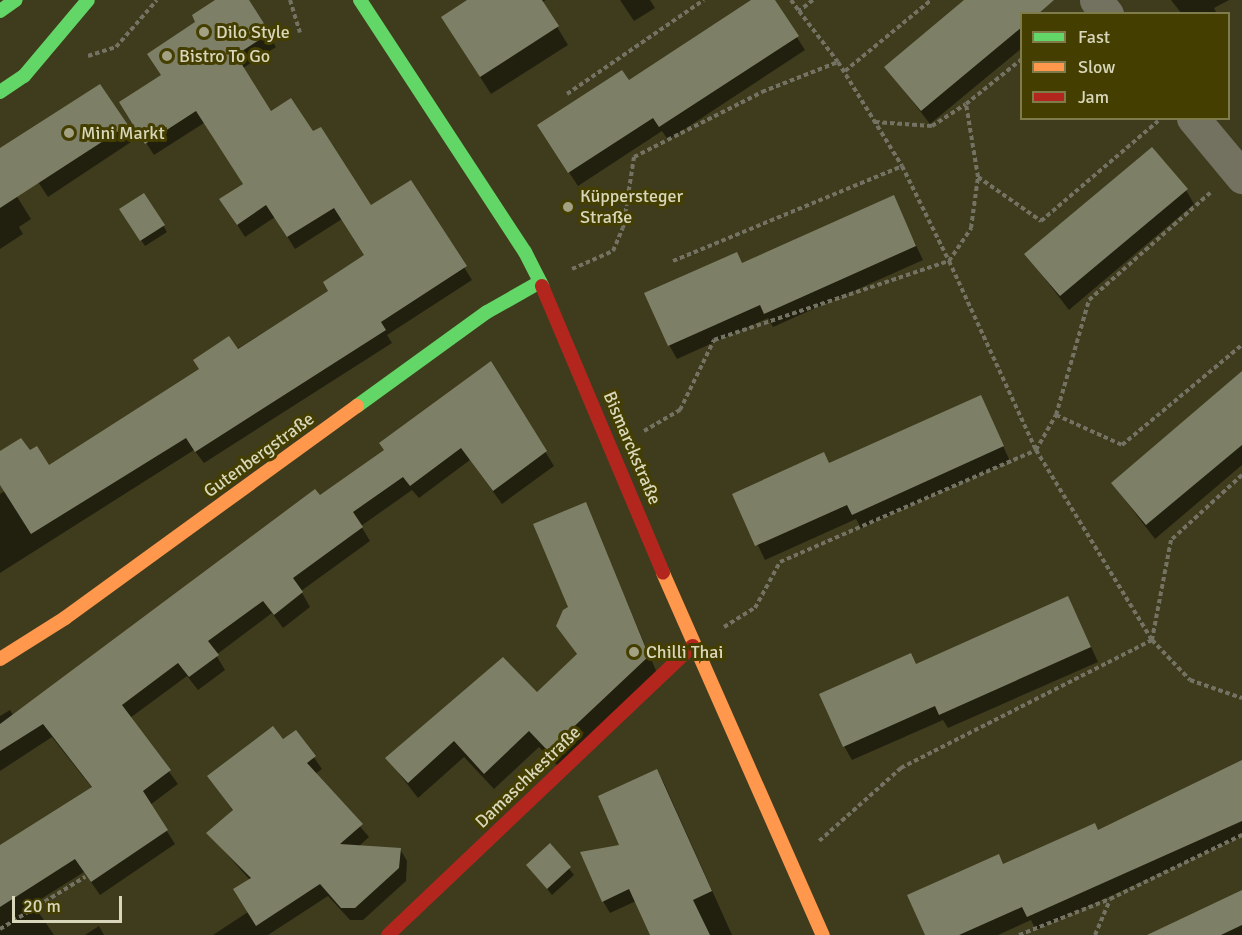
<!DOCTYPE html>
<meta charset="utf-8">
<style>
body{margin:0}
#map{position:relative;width:1242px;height:935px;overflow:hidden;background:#3f3c1d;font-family:Signika,sans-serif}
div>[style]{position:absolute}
.shadow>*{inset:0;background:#0007}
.building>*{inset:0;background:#7d7f67}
.path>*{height:4px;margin-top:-2px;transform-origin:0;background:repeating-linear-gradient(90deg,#747263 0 4.5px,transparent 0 7.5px)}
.street>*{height:33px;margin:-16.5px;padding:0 16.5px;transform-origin:16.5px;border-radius:16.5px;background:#737261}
.fast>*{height:14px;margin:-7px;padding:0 7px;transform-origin:7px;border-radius:7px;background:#63d668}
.slow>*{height:14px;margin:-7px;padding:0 7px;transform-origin:7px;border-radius:7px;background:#ff974d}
.jam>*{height:14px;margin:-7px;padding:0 7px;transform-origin:7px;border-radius:7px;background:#b3261e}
.dots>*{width:16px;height:16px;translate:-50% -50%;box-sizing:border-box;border:3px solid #443e00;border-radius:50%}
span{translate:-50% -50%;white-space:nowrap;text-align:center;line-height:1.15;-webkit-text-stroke:6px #443e00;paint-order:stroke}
.poi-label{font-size:18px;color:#d9d7bb}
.left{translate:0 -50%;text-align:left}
.street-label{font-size:18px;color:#d9d7bb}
.legend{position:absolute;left:1020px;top:12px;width:210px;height:108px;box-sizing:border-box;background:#443e00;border:2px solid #807b4b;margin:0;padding:8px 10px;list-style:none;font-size:18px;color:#d9d7bb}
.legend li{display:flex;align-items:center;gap:12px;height:30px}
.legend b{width:30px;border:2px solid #807b4b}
.scale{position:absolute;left:12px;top:896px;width:110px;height:27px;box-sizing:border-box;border:3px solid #d9d7bb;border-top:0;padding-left:8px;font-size:18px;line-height:21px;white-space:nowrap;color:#d9d7bb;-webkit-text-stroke:4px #443e00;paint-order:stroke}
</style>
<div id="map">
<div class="shadow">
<div style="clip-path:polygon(234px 0,247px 0,276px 47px,243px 68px,271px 113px,313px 134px,371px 207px,410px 182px,472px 280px,387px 335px,392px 343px,204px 463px,194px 450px,0 573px,0 494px,5px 491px,0 483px,0 465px,48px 467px,330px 291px,366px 256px,342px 219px,295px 249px,275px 217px,245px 237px,229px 212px,244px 185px,204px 123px,154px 155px,128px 115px)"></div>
<div style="clip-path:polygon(470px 0,546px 0,542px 2px,568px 45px,491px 94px,453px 35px)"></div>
<div style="clip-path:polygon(620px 0,650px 0,655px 8px,634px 21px)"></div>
<div style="clip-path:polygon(754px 0,773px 0,805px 50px,668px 140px,662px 131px,578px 186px,547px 139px)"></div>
<div style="clip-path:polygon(967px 0,1025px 0,1022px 48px,930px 124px,886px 67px)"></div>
<div style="clip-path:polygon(1171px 0,1229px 0,1214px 8px,1217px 14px,1182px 14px)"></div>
<div style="clip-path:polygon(100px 86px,134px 140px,48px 197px,21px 156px)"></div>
<div style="clip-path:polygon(9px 184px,31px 219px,19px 227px,23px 234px,0 249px,0 189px)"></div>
<div style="clip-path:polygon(1186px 190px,1194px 204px,1069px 310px,1026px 254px)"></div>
<div style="clip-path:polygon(893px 197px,923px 260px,773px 327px,768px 318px,677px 359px,669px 345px,742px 264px)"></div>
<div style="clip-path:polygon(125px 216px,163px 225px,167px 232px,145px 246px)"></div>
<div style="clip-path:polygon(491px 363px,554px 466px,502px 504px,470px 460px,419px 498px,412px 490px,361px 526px,370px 541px,301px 591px,310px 607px,283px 628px,272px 613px,216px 655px,225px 670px,198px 690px,187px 676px,130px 718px,178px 784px,150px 805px,175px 844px,100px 895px,84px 872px,33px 904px,54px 935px,0 935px,0 848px,93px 789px,52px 737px,0 771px,0 716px,10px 710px,13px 715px,385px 451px)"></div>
<div style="clip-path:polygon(1242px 374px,1242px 465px,1155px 539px,1112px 483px)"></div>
<div style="clip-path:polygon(980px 397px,1010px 461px,861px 528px,856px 519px,765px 560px,734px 495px,830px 465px)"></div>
<div style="clip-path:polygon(585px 504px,657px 673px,558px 766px,539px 747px,494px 789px,464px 757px,418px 798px,387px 758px,537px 695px,578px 656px,558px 626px,570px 608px)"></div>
<div style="clip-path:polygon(1075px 612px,1098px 662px,948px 728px,943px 720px,852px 760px,844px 746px,917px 666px)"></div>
<div style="clip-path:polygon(296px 732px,322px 769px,315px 774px,369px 837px,358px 847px,400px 849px,407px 861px,406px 881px,363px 920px,350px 920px,328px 896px,268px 935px,213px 935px,248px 912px,250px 880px,208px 833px,234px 812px,209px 777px)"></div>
<div style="clip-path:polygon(1242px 762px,1242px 836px,1036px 930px,1031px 920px,998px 935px,926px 935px,1004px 866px,1098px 832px)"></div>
<div style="clip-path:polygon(657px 771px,664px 783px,732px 935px,651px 935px,636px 901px,610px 913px,603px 901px,621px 846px)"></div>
<div style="clip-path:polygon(550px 845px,574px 875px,552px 895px,528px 865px)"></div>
<div style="clip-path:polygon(1242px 891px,1242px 935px,1151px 935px)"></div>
<div style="clip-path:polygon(99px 926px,104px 935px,85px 935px)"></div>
</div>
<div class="building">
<div style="clip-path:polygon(215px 0,249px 0,270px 33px,236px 55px,271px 111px,291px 98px,313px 131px,321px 127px,371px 205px,411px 180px,467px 266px,381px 322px,386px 330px,195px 452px,186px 438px,31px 534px,0 485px,0 451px,21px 438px,30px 450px,37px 446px,49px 465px,199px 369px,193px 360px,229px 336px,238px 349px,328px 291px,323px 282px,364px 255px,334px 208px,287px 237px,266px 205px,237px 225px,219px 199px,243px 184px,196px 111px,145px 144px,119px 102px,161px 75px,147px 54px,195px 22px,192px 15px)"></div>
<div style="clip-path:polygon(467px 0,542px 0,559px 26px,480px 77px,441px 17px)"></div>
<div style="clip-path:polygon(751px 0,775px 0,799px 36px,659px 127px,653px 118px,568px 173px,537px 125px,622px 70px,629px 80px)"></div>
<div style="clip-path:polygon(964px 0,1054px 0,1038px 14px,1022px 14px,1022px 27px,921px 111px,884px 67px)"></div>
<div style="clip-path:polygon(100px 84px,128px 125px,0 208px,0 148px)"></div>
<div style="clip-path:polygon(1152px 147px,1188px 189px,1060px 296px,1024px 254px)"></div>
<div style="clip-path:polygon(144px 193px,165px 225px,140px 241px,119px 209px)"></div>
<div style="clip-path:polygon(894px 195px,916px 246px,764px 314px,760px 305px,668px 346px,644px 293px,737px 252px,742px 263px)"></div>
<div style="clip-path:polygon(491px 361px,547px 451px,493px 491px,461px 448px,410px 486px,403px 477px,353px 512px,363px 527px,293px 578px,303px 592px,274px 615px,263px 601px,208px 641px,219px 655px,189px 677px,178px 663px,122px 705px,171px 770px,143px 791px,168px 830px,91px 882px,75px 859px,0 907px,0 845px,92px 787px,43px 724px,0 751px,0 724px,315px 489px,320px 495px,384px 450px,379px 443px)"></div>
<div style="clip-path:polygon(1242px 371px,1242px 445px,1146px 525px,1111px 483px)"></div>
<div style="clip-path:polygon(981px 395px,1004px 446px,852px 515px,847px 505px,755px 546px,732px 494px,824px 452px,829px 463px)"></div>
<div style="clip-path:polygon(586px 502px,649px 656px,548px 751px,529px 731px,484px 774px,454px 741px,408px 783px,385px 758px,503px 657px,537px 692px,577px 654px,556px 626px,563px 610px,568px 607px,533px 524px)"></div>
<div style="clip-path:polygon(1068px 596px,1091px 647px,939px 715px,935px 706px,843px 747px,819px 694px,911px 653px,916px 664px)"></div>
<div style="clip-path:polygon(273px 726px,283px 739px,296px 730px,316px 756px,307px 763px,363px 824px,340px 844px,401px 848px,399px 868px,355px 908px,341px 908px,320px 884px,256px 926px,233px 889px,251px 878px,206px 833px,233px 810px,207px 776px)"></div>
<div style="clip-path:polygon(1242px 760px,1242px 821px,1027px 917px,1022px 907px,959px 935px,925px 935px,907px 895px,999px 854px,1003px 864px,1095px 823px,1098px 830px)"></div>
<div style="clip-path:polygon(657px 769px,712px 891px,693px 900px,710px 935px,650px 935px,629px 889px,602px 902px,580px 852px,619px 845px,598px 796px)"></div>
<div style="clip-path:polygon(550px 843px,571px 867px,547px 889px,526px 865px)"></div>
<div style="clip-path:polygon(1242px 890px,1242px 925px,1221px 935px,1147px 935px)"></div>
</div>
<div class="path">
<div style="left:290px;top:0;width:34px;rotate:73deg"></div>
<div style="left:791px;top:0;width:14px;rotate:54deg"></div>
<div style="left:813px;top:0;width:18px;rotate:142deg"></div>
<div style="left:799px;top:11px;width:64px;rotate:52.6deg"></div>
<div style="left:838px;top:62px;width:122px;rotate:58.4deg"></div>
<div style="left:902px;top:166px;width:106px;rotate:63.7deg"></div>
<div style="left:949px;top:261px;width:40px;rotate:-56deg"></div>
<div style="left:971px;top:228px;width:51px;rotate:-82.2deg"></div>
<div style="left:978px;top:177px;width:77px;rotate:34.9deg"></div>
<div style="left:1041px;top:221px;width:154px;rotate:-40.5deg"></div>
<div style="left:88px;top:56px;width:29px;rotate:-18deg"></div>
<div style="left:116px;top:47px;width:62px;rotate:-48.9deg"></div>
<div style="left:845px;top:71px;width:112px;rotate:-39.5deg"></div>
<div style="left:567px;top:94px;width:166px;rotate:-34.5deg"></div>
<div style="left:875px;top:122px;width:57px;rotate:4deg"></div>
<div style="left:932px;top:126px;width:40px;rotate:-32.9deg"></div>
<div style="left:978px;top:177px;width:74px;rotate:-99.3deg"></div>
<div style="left:966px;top:104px;width:72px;rotate:-38.8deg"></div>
<div style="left:673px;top:261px;width:248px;rotate:-22.5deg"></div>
<div style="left:572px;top:269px;width:45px;rotate:-23.7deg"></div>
<div style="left:613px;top:251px;width:25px;rotate:-67deg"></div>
<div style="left:623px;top:228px;width:72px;rotate:-81.2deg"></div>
<div style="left:634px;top:157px;width:144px;rotate:-26.9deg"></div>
<div style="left:762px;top:92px;width:82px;rotate:-21.5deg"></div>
<div style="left:1056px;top:415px;width:72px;rotate:24.4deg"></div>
<div style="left:1122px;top:445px;width:156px;rotate:-39.8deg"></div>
<div style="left:644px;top:431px;width:42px;rotate:-30.3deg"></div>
<div style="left:680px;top:410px;width:78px;rotate:-64.1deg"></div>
<div style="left:714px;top:340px;width:248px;rotate:-18.6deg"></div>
<div style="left:949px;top:261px;width:208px;rotate:65.3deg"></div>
<div style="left:1036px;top:450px;width:40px;rotate:-60.3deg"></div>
<div style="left:1056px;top:415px;width:120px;rotate:-74deg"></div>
<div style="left:1089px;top:300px;width:163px;rotate:-41.5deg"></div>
<div style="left:1242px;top:475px;width:96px;rotate:137.5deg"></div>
<div style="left:1171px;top:540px;width:102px;rotate:100.8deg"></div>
<div style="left:1152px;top:640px;width:55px;rotate:46.5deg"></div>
<div style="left:1190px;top:680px;width:55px;rotate:19.1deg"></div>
<div style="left:724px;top:627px;width:36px;rotate:-32deg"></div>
<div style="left:755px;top:608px;width:52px;rotate:-61.5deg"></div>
<div style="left:780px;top:562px;width:279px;rotate:-23.6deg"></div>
<div style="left:1036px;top:450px;width:223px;rotate:58.6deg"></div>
<div style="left:1152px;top:640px;width:282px;rotate:153deg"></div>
<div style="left:901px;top:768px;width:110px;rotate:138.3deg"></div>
<div style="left:0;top:929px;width:100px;rotate:-31.5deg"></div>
<div style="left:1019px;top:935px;width:98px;rotate:-21.6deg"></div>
<div style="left:1110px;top:899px;width:147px;rotate:-25.9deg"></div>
<div style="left:1095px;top:935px;width:38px;rotate:-67deg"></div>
</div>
<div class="street">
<div style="left:1096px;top:0;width:18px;rotate:52deg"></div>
<div style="left:1193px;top:118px;width:77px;rotate:50.3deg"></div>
</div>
<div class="fast">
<div style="left:360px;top:0;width:301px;rotate:56.8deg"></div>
<div style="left:525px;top:252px;width:38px;rotate:63deg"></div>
<div style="left:0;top:11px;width:19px;rotate:-35deg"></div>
<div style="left:0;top:92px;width:29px;rotate:-34deg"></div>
<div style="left:24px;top:76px;width:99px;rotate:-49.9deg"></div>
<div style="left:357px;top:406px;width:160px;rotate:-35.9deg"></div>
<div style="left:487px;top:312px;width:61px;rotate:-29.5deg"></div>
</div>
<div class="slow">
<div style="left:663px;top:573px;width:396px;rotate:66.2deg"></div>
<div style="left:0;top:659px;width:77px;rotate:-32.2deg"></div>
<div style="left:65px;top:618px;width:361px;rotate:-36deg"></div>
</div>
<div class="jam">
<div style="left:542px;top:286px;width:311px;rotate:67.1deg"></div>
<div style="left:388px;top:935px;width:420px;rotate:-43.5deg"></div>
</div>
<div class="dots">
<div style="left:204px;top:32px;background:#a3a184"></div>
<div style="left:167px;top:56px;background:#a3a184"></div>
<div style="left:69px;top:133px;background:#a3a184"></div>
<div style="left:568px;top:207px;background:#a3a184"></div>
<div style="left:634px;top:652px;background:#a3a184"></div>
</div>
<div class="poi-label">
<span class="left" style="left:216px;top:32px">Dilo Style</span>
<span class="left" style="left:179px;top:56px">Bistro To Go</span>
<span class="left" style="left:81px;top:133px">Mini Markt</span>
<span class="left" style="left:580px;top:207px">Küppersteger<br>Straße</span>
<span class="left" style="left:646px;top:652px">Chilli Thai</span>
</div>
<div class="street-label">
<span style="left:632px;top:448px;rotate:67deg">Bismarckstraße</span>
<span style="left:259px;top:455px;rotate:-36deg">Gutenbergstraße</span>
<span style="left:528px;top:777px;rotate:-44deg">Damaschkestraße</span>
</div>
<ul class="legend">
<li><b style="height:8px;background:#63d668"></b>Fast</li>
<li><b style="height:8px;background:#ff974d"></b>Slow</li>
<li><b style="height:8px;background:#b3261e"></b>Jam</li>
</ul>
<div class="scale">20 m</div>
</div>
